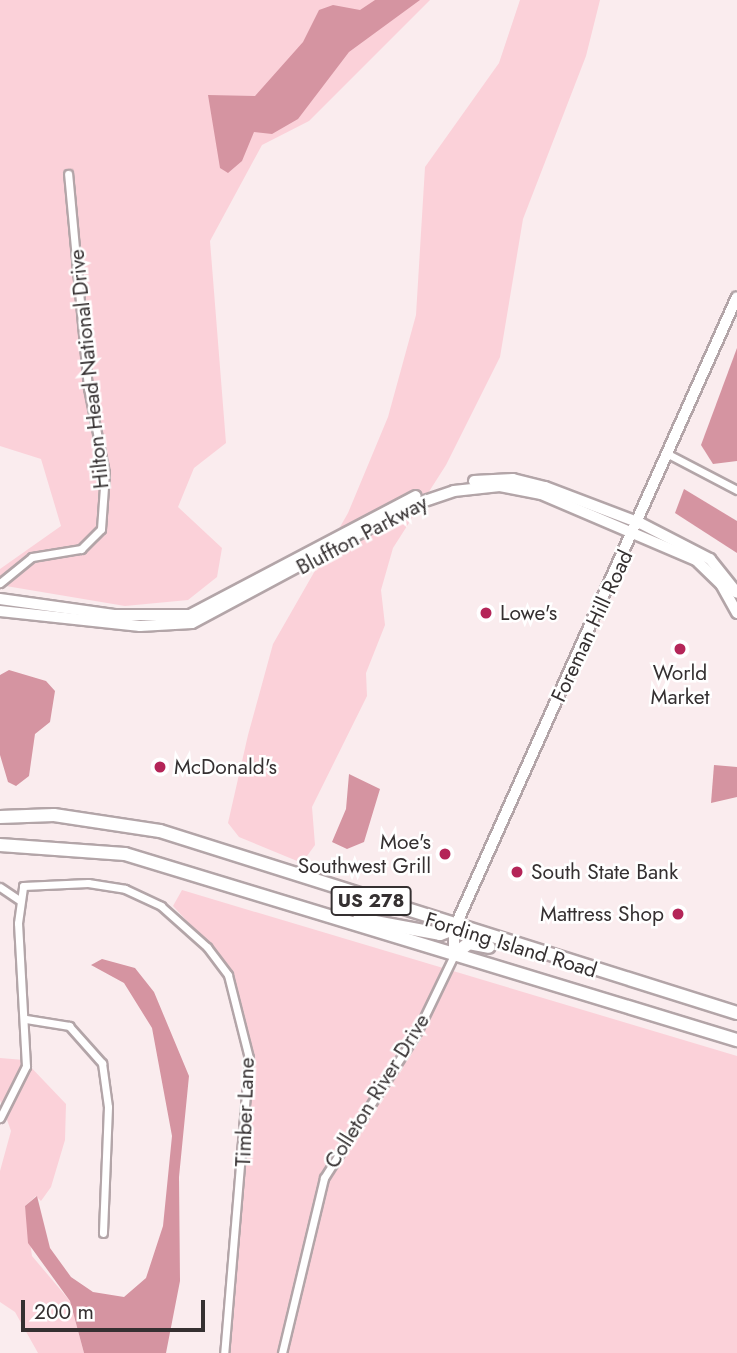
<!DOCTYPE html>
<style>
body{margin:0}
#map{position:relative;width:737px;height:1353px;overflow:hidden;background:#faecee;font-family:Jost,sans-serif}
div>[style]{position:absolute}
.green>*{inset:0;background:#fbd1d9}
.water>*{inset:0;background:#d594a1}
.roads{filter:drop-shadow(2px 0 #b3a5a8) drop-shadow(-2px 0 #b3a5a8) drop-shadow(0 2px #b3a5a8) drop-shadow(0 -2px #b3a5a8)}
.street>*{height:7px;margin:-3.5px;padding:0 3.5px;transform-origin:3.5px;border-radius:3.5px;background:#fff}
.secondary>*{height:10px;margin:-5px;padding:0 5px;transform-origin:5px;border-radius:5px;background:#fff}
.highway>*{height:12px;margin:-6px;padding:0 6px;transform-origin:6px;border-radius:6px;background:#fff}
.dots>*{width:19px;height:19px;translate:-50% -50%;box-sizing:border-box;border:4px solid #fff;border-radius:50%}
span{translate:-50% -50%;white-space:nowrap;text-align:center;line-height:1.15;-webkit-text-stroke:5px #fff;paint-order:stroke}
.shield-label span{padding:2px 5px;background:#fff;border:2px solid;border-radius:5px;-webkit-text-stroke-width:0}
.shield-label{font-size:19px;color:#353031;font-weight:700}
.street-label{font-size:21px;color:#353031}
.poi-label{font-size:21px;color:#353031}
.left{translate:0 -50%;text-align:left}
.right{translate:-100% -50%;text-align:right}
.scale{position:absolute;left:21px;top:1300px;width:184px;height:32px;box-sizing:border-box;border:4px solid #353031;border-top:0;padding-left:9px;font-size:21px;line-height:24px;white-space:nowrap;color:#353031;-webkit-text-stroke:5px #fff;paint-order:stroke}
</style>
<div id="map">
<div class="green">
<div style="clip-path:polygon(0 0,430px 0,309px 121px,262px 145px,210px 241px,226px 443px,194px 468px,178px 507px,222px 548px,217px 577px,188px 600px,125px 606px,0 585px,0 569px,61px 526px,41px 459px,0 446px)"></div>
<div style="clip-path:polygon(520px 0,600px 0,586px 56px,523px 219px,500px 357px,446px 465px,393px 548px,381px 590px,385px 625px,366px 673px,367px 696px,312px 807px,315px 845px,302px 863px,239px 837px,228px 823px,248px 735px,273px 644px,348px 513px,388px 417px,416px 315px,425px 167px,499px 63px)"></div>
<div style="clip-path:polygon(182px 890px,737px 1056px,737px 1353px,228px 1353px,252px 1058px,228px 965px,173px 906px)"></div>
<div style="clip-path:polygon(0 1058px,24px 1060px,66px 1104px,65px 1140px,51px 1187px,41px 1201px,36px 1196px,25px 1206px,32px 1256px,70px 1301px,84px 1353px,38px 1353px,15px 1312px,0 1302px,0 1171px,11px 1131px,0 1100px)"></div>
</div>
<div class="water">
<div style="clip-path:polygon(375px 0,420px 0,349px 52px,298px 119px,272px 134px,254px 132px,242px 161px,228px 173px,220px 168px,208px 95px,255px 96px,303px 42px,319px 10px,333px 5px,360px 10px)"></div>
<div style="clip-path:polygon(737px 348px,737px 461px,713px 464px,701px 445px)"></div>
<div style="clip-path:polygon(684px 489px,737px 521px,737px 553px,675px 513px)"></div>
<div style="clip-path:polygon(9px 670px,46px 681px,55px 691px,50px 722px,35px 734px,29px 776px,16px 786px,8px 782px,0 755px,0 675px)"></div>
<div style="clip-path:polygon(714px 765px,737px 767px,737px 797px,711px 803px)"></div>
<div style="clip-path:polygon(349px 774px,380px 789px,364px 842px,347px 849px,332px 842px,346px 809px)"></div>
<div style="clip-path:polygon(102px 959px,135px 968px,154px 992px,189px 1076px,179px 1177px,180px 1281px,166px 1353px,84px 1353px,70px 1301px,28px 1243px,25px 1206px,37px 1196px,50px 1248px,71px 1277px,93px 1292px,124px 1297px,146px 1278px,163px 1226px,172px 1136px,152px 1028px,124px 983px,91px 965px)"></div>
</div>
<div class="roads">
<div class="street">
<div style="left:668px;top:454px;width:78px;rotate:27.6deg"></div>
<div style="left:0;top:583px;width:41px;rotate:-39.1deg"></div>
<div style="left:32px;top:557px;width:50px;rotate:-9.3deg"></div>
<div style="left:81px;top:549px;width:28px;rotate:-45deg"></div>
<div style="left:101px;top:529px;width:56px;rotate:-85.9deg"></div>
<div style="left:105px;top:473px;width:87px;rotate:-101.3deg"></div>
<div style="left:88px;top:388px;width:215px;rotate:-95.3deg"></div>
<div style="left:0;top:887px;width:23px;rotate:34deg"></div>
<div style="left:26px;top:1019px;width:44px;rotate:9.2deg"></div>
<div style="left:69px;top:1026px;width:50px;rotate:48.3deg"></div>
<div style="left:102px;top:1063px;width:44px;rotate:82.2deg"></div>
<div style="left:108px;top:1107px;width:126px;rotate:92.3deg"></div>
<div style="left:0;top:1118px;width:58px;rotate:-63.4deg"></div>
<div style="left:26px;top:1066px;width:143px;rotate:-93.2deg"></div>
<div style="left:18px;top:923px;width:37px;rotate:-82deg"></div>
<div style="left:23px;top:886px;width:65px;rotate:-2.6deg"></div>
<div style="left:88px;top:883px;width:37px;rotate:9deg"></div>
<div style="left:125px;top:889px;width:40px;rotate:25deg"></div>
<div style="left:161px;top:906px;width:62px;rotate:41.7deg"></div>
<div style="left:207px;top:947px;width:35px;rotate:53deg"></div>
<div style="left:228px;top:975px;width:86px;rotate:75.8deg"></div>
<div style="left:249px;top:1058px;width:296px;rotate:94.8deg"></div>
<div style="left:282px;top:1353px;width:180px;rotate:-76.5deg"></div>
<div style="left:324px;top:1178px;width:173px;rotate:-57.5deg"></div>
<div style="left:417px;top:1032px;width:85px;rotate:-64.3deg"></div>
</div>
<div class="secondary">
<div style="left:474px;top:481px;width:39px;rotate:-3deg"></div>
<div style="left:513px;top:479px;width:33px;rotate:14deg"></div>
<div style="left:545px;top:487px;width:102px;rotate:20.8deg"></div>
<div style="left:640px;top:523px;width:79px;rotate:27.2deg"></div>
<div style="left:710px;top:559px;width:43px;rotate:51.5deg"></div>
<div style="left:0;top:599px;width:117px;rotate:7.9deg"></div>
<div style="left:116px;top:615px;width:74px"></div>
<div style="left:190px;top:615px;width:255px;rotate:-27.8deg"></div>
<div style="left:0;top:611px;width:141px;rotate:6.1deg"></div>
<div style="left:140px;top:626px;width:52px;rotate:-3.3deg"></div>
<div style="left:192px;top:623px;width:247px;rotate:-28.2deg"></div>
<div style="left:410px;top:506px;width:46px;rotate:-18.8deg"></div>
<div style="left:454px;top:491px;width:46px;rotate:-6.2deg"></div>
<div style="left:500px;top:486px;width:42px;rotate:11deg"></div>
<div style="left:541px;top:494px;width:168px;rotate:23.1deg"></div>
<div style="left:696px;top:560px;width:35px;rotate:44deg"></div>
<div style="left:721px;top:584px;width:33px;rotate:61deg"></div>
<div style="left:454px;top:955px;width:26px;rotate:-90deg"></div>
<div style="left:454px;top:929px;width:692px;rotate:-65.88deg"></div>
</div>
<div class="highway">
<div style="left:0;top:817px;width:54px;rotate:-2.1deg"></div>
<div style="left:54px;top:815px;width:107px;rotate:8.6deg"></div>
<div style="left:160px;top:831px;width:605px;rotate:17.51deg"></div>
<div style="left:0;top:845px;width:125px;rotate:4.1deg"></div>
<div style="left:125px;top:854px;width:640px;rotate:16.91deg"></div>
<div style="left:359px;top:919px;width:82px;rotate:10.5deg"></div>
<div style="left:440px;top:934px;width:15px;rotate:-20deg"></div>
<div style="left:454px;top:955px;width:19px;rotate:-39deg"></div>
<div style="left:469px;top:943px;width:20px;rotate:11deg"></div>
</div>
</div>
<div class="dots">
<div style="left:486px;top:613px;background:#b42558"></div>
<div style="left:680px;top:649px;background:#b42558"></div>
<div style="left:160px;top:767px;background:#b42558"></div>
<div style="left:445px;top:854px;background:#b42558"></div>
<div style="left:517px;top:872px;background:#b42558"></div>
<div style="left:678px;top:914px;background:#b42558"></div>
</div>
<div class="shield-label">
<span style="left:371px;top:901px">US 278</span>
</div>
<div class="street-label">
<span style="left:89px;top:369px;rotate:-96deg">Hilton Head National Drive</span>
<span style="left:362px;top:535px;rotate:-28deg">Bluffton Parkway</span>
<span style="left:592px;top:626px;rotate:-65deg">Foreman Hill Road</span>
<span style="left:511px;top:945px;rotate:17deg">Fording Island Road</span>
<span style="left:377px;top:1091px;rotate:-58deg">Colleton River Drive</span>
<span style="left:245px;top:1112px;rotate:-88deg">Timber Lane</span>
</div>
<div class="poi-label">
<span class="left" style="left:500px;top:613px">Lowe's</span>
<span style="left:680px;top:685px">World<br>Market</span>
<span class="left" style="left:174px;top:767px">McDonald's</span>
<span class="right" style="left:431px;top:854px">Moe's<br>Southwest Grill</span>
<span class="left" style="left:531px;top:872px">South State Bank</span>
<span class="right" style="left:664px;top:914px">Mattress Shop</span>
</div>
<div class="scale">200 m</div>
</div>
